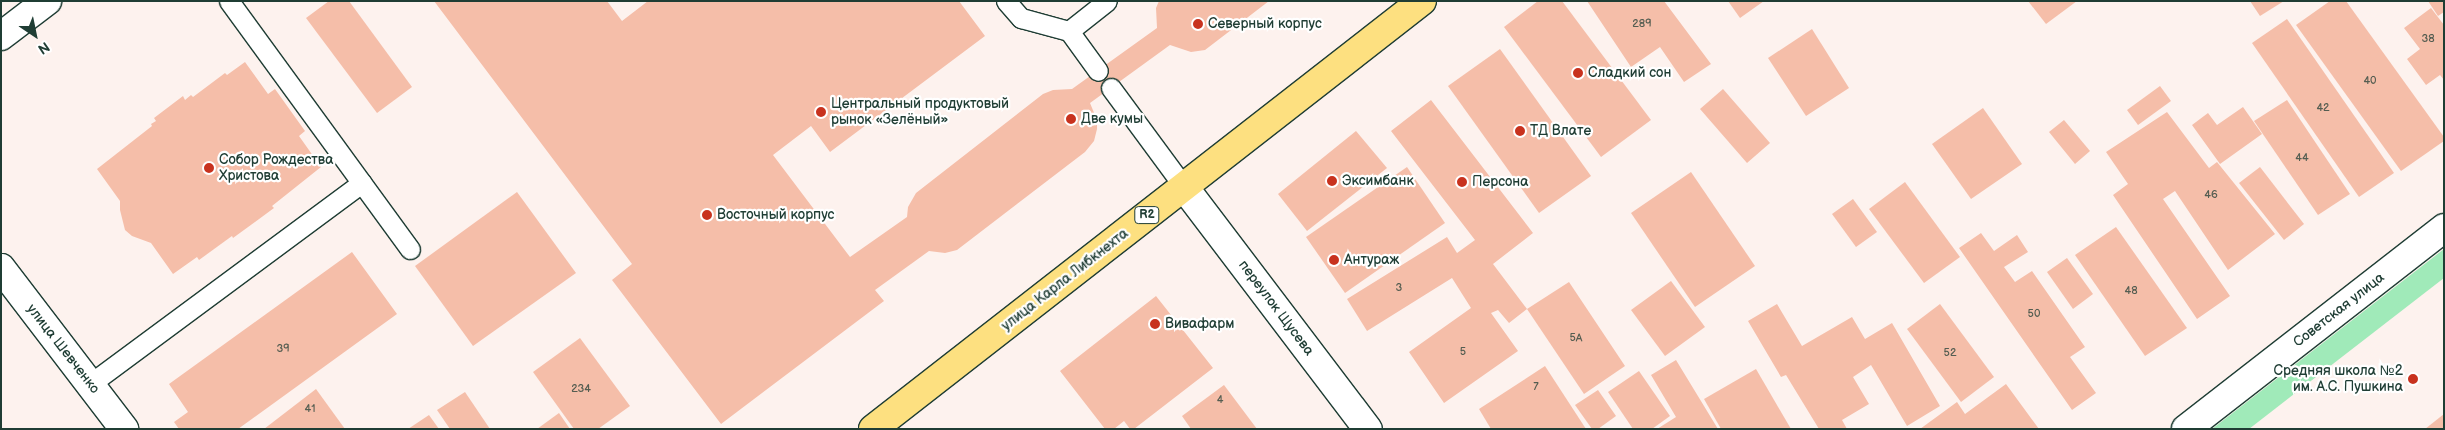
<!DOCTYPE html>
<meta charset="utf-8">
<style>
body{margin:0}
#map{position:relative;width:2445px;height:430px;overflow:hidden;background:#fdf2ee;font-family:"Balsamiq Sans",sans-serif}
div>[style]{position:absolute}
.green>*{inset:0;background:#a0eab9}
.building>*{inset:0;background:#f5bea9}
.roads{filter:drop-shadow(1px 0 #1f3d34) drop-shadow(-1px 0 #1f3d34) drop-shadow(0 1px #1f3d34) drop-shadow(0 -1px #1f3d34)}
.service>*{height:19px;margin:-9.5px;padding:0 9.5px;transform-origin:9.5px;border-radius:9.5px;background:#fff}
.minor>*{height:28px;margin:-14px;padding:0 14px;transform-origin:14px;border-radius:14px;background:#fff}
.secondary>*{height:28px;margin:-14px;padding:0 14px;transform-origin:14px;border-radius:14px;background:#fff}
.primary>*{height:28px;margin:-14px;padding:0 14px;transform-origin:14px;border-radius:14px;background:#fde080}
.dots>*{width:14px;height:14px;translate:-50% -50%;box-sizing:border-box;border:2px solid #fff;border-radius:50%}
span{translate:-50% -50%;white-space:nowrap;text-align:center;line-height:1.15;-webkit-text-stroke:4.5px #fff;paint-order:stroke}
.number-label{font-size:11px;color:#545d51}
.number-label span{-webkit-text-stroke-width:0}
.shield-label span{padding:1px 4px;background:#fff;border:1px solid;border-radius:4px;-webkit-text-stroke-width:0}
.shield-label{font-size:12px;color:#1f3d34;font-weight:700}
.poi-label{font-size:14px;color:#1f3d34}
.left{translate:0 -50%;text-align:left}
.right{translate:-100% -50%;text-align:right}
.street-label{font-size:14px;color:#1f3d34}
.frame{position:absolute;inset:0;border:2px solid #1f3d34;pointer-events:none}
.north{position:absolute;left:10px;top:10px;width:50px;height:50px;-webkit-text-stroke:4px #fff;paint-order:stroke;rotate:146deg;font-size:14px;font-weight:700;line-height:20px;text-align:center;color:#1f3d34}
.north::after{content:'';display:block;margin:auto;width:18px;height:22px;background:#1f3d34;clip-path:polygon(50% 0,100% 100%,50% 72%,0 100%)}
</style>
<div id="map">
<div class="green">
<div style="clip-path:polygon(2444px 249px,2444px 278px,2249px 429px,2212px 429px)"></div>
</div>
<div class="building">
<div style="clip-path:polygon(329px 1px,349px 1px,412px 87px,377px 113px,306px 18px)"></div>
<div style="clip-path:polygon(434px 1px,607px 1px,622px 21px,648px 1px,959px 1px,985px 36px,830px 152px,811px 126px,773px 155px,850px 257px,907px 217px,908px 207px,916px 193px,1043px 94px,1053px 90px,1072px 89px,1157px 28px,1156px 8px,1159px 1px,1269px 1px,1205px 50px,1191px 52px,1170px 45px,1090px 103px,1097px 120px,1097px 129px,1094px 141px,1085px 152px,957px 250px,945px 253px,929px 251px,875px 290px,884px 301px,721px 424px,612px 280px,632px 264px)"></div>
<div style="clip-path:polygon(1538px 1px,1562px 1px,1651px 120px,1601px 157px,1504px 27px)"></div>
<div style="clip-path:polygon(1587px 1px,1664px 1px,1711px 64px,1684px 82px,1660px 47px,1631px 67px)"></div>
<div style="clip-path:polygon(1728px 1px,1764px 1px,1740px 18px)"></div>
<div style="clip-path:polygon(2028px 1px,2077px 1px,2046px 24px)"></div>
<div style="clip-path:polygon(2250px 1px,2284px 1px,2260px 16px)"></div>
<div style="clip-path:polygon(2330px 1px,2346px 1px,2444px 137px,2444px 141px,2401px 171px,2296px 25px)"></div>
<div style="clip-path:polygon(2428px 1px,2444px 1px,2444px 12px,2438px 16px)"></div>
<div style="clip-path:polygon(2431px 8px,2444px 25px,2444px 80px,2440px 75px,2426px 85px,2407px 59px,2420px 49px,2404px 28px)"></div>
<div style="clip-path:polygon(2287px 19px,2394px 173px,2359px 197px,2252px 43px)"></div>
<div style="clip-path:polygon(1812px 29px,1849px 88px,1806px 116px,1768px 58px)"></div>
<div style="clip-path:polygon(1500px 49px,1591px 176px,1539px 213px,1448px 86px)"></div>
<div style="clip-path:polygon(245px 62px,268px 94px,275px 89px,305px 131px,299px 136px,321px 167px,272px 206px,274px 208px,233px 238px,232px 236px,199px 260px,197px 257px,173px 274px,151px 243px,132px 236px,125px 230px,120px 210px,120px 201px,97px 169px,152px 126px,151px 124px,156px 121px,154px 118px,183px 96px,185px 100px,191px 95px,193px 97px,225px 73px,227px 75px)"></div>
<div style="clip-path:polygon(2160px 86px,2171px 101px,2138px 125px,2127px 110px)"></div>
<div style="clip-path:polygon(1723px 89px,1770px 143px,1747px 163px,1700px 109px)"></div>
<div style="clip-path:polygon(1431px 100px,1533px 233px,1493px 264px,1527px 309px,1509px 323px,1498px 310px,1491px 313px,1518px 351px,1444px 403px,1409px 352px,1471px 308px,1452px 278px,1367px 331px,1347px 299px,1447px 237px,1457px 253px,1475px 240px,1391px 131px)"></div>
<div style="clip-path:polygon(2287px 100px,2350px 194px,2318px 215px,2254px 121px)"></div>
<div style="clip-path:polygon(2243px 107px,2262px 134px,2220px 164px,2192px 125px,2208px 113px,2217px 125px)"></div>
<div style="clip-path:polygon(1983px 108px,2022px 164px,1971px 199px,1932px 144px)"></div>
<div style="clip-path:polygon(2167px 112px,2209px 168px,2217px 162px,2275px 234px,2228px 270px,2175px 191px,2163px 199px,2230px 296px,2197px 319px,2113px 195px,2128px 184px,2106px 152px)"></div>
<div style="clip-path:polygon(2064px 120px,2090px 151px,2075px 164px,2049px 132px)"></div>
<div style="clip-path:polygon(1356px 131px,1387px 168px,1307px 231px,1278px 194px)"></div>
<div style="clip-path:polygon(1407px 167px,1445px 223px,1345px 293px,1306px 237px)"></div>
<div style="clip-path:polygon(2260px 167px,2304px 224px,2284px 240px,2239px 183px)"></div>
<div style="clip-path:polygon(1691px 172px,1755px 266px,1695px 307px,1631px 213px)"></div>
<div style="clip-path:polygon(1905px 182px,1960px 257px,1924px 283px,1869px 209px)"></div>
<div style="clip-path:polygon(517px 192px,576px 273px,473px 346px,415px 266px)"></div>
<div style="clip-path:polygon(1853px 199px,1877px 232px,1856px 247px,1832px 214px)"></div>
<div style="clip-path:polygon(2116px 227px,2187px 328px,2145px 356px,2075px 255px)"></div>
<div style="clip-path:polygon(1981px 233px,1994px 251px,2017px 235px,2028px 252px,2004px 267px,2015px 282px,2032px 271px,2085px 347px,2070px 357px,2096px 393px,2072px 410px,1959px 248px)"></div>
<div style="clip-path:polygon(352px 252px,397px 314px,238px 429px,179px 429px,174px 422px,188px 412px,169px 384px)"></div>
<div style="clip-path:polygon(2067px 258px,2093px 294px,2073px 309px,2047px 272px)"></div>
<div style="clip-path:polygon(1671px 281px,1705px 327px,1665px 356px,1631px 310px)"></div>
<div style="clip-path:polygon(1569px 282px,1625px 366px,1584px 394px,1527px 309px)"></div>
<div style="clip-path:polygon(1156px 296px,1213px 368px,1134px 429px,1130px 429px,1124px 421px,1114px 429px,1105px 429px,1060px 371px)"></div>
<div style="clip-path:polygon(1777px 304px,1802px 346px,1852px 317px,1865px 339px,1892px 323px,1940px 406px,1907px 426px,1871px 365px,1853px 377px,1869px 404px,1842px 420px,1847px 429px,1819px 429px,1786px 375px,1781px 377px,1748px 321px)"></div>
<div style="clip-path:polygon(1940px 304px,1994px 377px,1961px 402px,1907px 329px)"></div>
<div style="clip-path:polygon(580px 338px,630px 406px,598px 429px,574px 429px,533px 372px)"></div>
<div style="clip-path:polygon(1676px 360px,1718px 429px,1657px 429px,1676px 417px,1651px 375px)"></div>
<div style="clip-path:polygon(1545px 366px,1586px 429px,1491px 429px,1479px 409px)"></div>
<div style="clip-path:polygon(1756px 369px,1791px 429px,1721px 429px,1704px 399px)"></div>
<div style="clip-path:polygon(1639px 371px,1670px 416px,1652px 429px,1633px 429px,1608px 392px)"></div>
<div style="clip-path:polygon(2006px 384px,2039px 429px,1920px 429px,1957px 402px,1965px 414px)"></div>
<div style="clip-path:polygon(1224px 385px,1257px 429px,1191px 429px,1182px 416px)"></div>
<div style="clip-path:polygon(316px 389px,345px 429px,264px 429px)"></div>
<div style="clip-path:polygon(1598px 390px,1616px 416px,1598px 429px,1592px 429px,1575px 405px)"></div>
<div style="clip-path:polygon(465px 392px,490px 429px,450px 429px,437px 410px)"></div>
<div style="clip-path:polygon(559px 413px,570px 429px,537px 429px)"></div>
<div style="clip-path:polygon(2444px 414px,2444px 429px,2425px 429px)"></div>
<div style="clip-path:polygon(429px 415px,439px 429px,408px 429px)"></div>
</div>
<div class="roads">
<div class="service">
<div style="left:229px;top:1px;width:307px;rotate:53.9deg"></div>
<div style="left:1006px;top:1px;width:23px;rotate:49deg"></div>
<div style="left:1021px;top:18px;width:50px;rotate:15.2deg"></div>
<div style="left:1069px;top:31px;width:49px;rotate:54.1deg"></div>
<div style="left:1069px;top:31px;width:48px;rotate:-38.3deg"></div>
<div style="left:1111px;top:88px;width:123px;rotate:53.6deg"></div>
<div style="left:90px;top:384px;width:338px;rotate:-36.5deg"></div>
</div>
<div class="minor">
<div style="left:1px;top:36px;width:58px;rotate:-37.3deg"></div>
<div style="left:1184px;top:187px;width:304px;rotate:52.8deg"></div>
<div style="left:2186px;top:429px;width:327px;rotate:-37.9deg"></div>
</div>
<div class="secondary">
<div style="left:1px;top:268px;width:203px;rotate:52.6deg"></div>
</div>
<div class="primary">
<div style="left:873px;top:429px;width:696px;rotate:-37.94deg"></div>
</div>
</div>
<div class="dots">
<div style="left:1198px;top:24px;background:#c8321e"></div>
<div style="left:1578px;top:73px;background:#c8321e"></div>
<div style="left:821px;top:112px;background:#c8321e"></div>
<div style="left:1071px;top:119px;background:#c8321e"></div>
<div style="left:1520px;top:131px;background:#c8321e"></div>
<div style="left:209px;top:168px;background:#c8321e"></div>
<div style="left:1332px;top:181px;background:#c8321e"></div>
<div style="left:1462px;top:182px;background:#c8321e"></div>
<div style="left:707px;top:215px;background:#c8321e"></div>
<div style="left:1334px;top:260px;background:#c8321e"></div>
<div style="left:1155px;top:324px;background:#c8321e"></div>
<div style="left:2413px;top:379px;background:#c8321e"></div>
</div>
<div class="number-label">
<span style="left:1642px;top:24px">289</span>
<span style="left:2428px;top:39px">38</span>
<span style="left:2370px;top:81px">40</span>
<span style="left:2323px;top:108px">42</span>
<span style="left:2302px;top:158px">44</span>
<span style="left:2211px;top:195px">46</span>
<span style="left:1399px;top:288px">3</span>
<span style="left:2131px;top:291px">48</span>
<span style="left:2034px;top:314px">50</span>
<span style="left:1576px;top:338px">5А</span>
<span style="left:283px;top:349px">39</span>
<span style="left:1463px;top:352px">5</span>
<span style="left:1950px;top:353px">52</span>
<span style="left:1536px;top:387px">7</span>
<span style="left:581px;top:389px">234</span>
<span style="left:1220px;top:400px">4</span>
<span style="left:310px;top:409px">41</span>
</div>
<div class="shield-label">
<span style="left:1147px;top:215px">R2</span>
</div>
<div class="poi-label">
<span class="left" style="left:1208px;top:24px">Северный корпус</span>
<span class="left" style="left:1588px;top:73px">Сладкий сон</span>
<span class="left" style="left:831px;top:112px">Центральный продуктовый<br>рынок «Зелёный»</span>
<span class="left" style="left:1081px;top:119px">Две кумы</span>
<span class="left" style="left:1530px;top:131px">ТД Влате</span>
<span class="left" style="left:219px;top:168px">Собор Рождества<br>Христова</span>
<span class="left" style="left:1342px;top:181px">Эксимбанк</span>
<span class="left" style="left:1472px;top:182px">Персона</span>
<span class="left" style="left:717px;top:215px">Восточный корпус</span>
<span class="left" style="left:1344px;top:260px">Антураж</span>
<span class="left" style="left:1165px;top:324px">Вивафарм</span>
<span class="right" style="left:2403px;top:379px">Средняя школа №2<br>им. А.С. Пушкина</span>
</div>
<div class="street-label">
<span style="left:1065px;top:280px;rotate:-38deg">улица Карла Либкнехта</span>
<span style="left:1276px;top:308px;rotate:53deg">переулок Щусева</span>
<span style="left:2339px;top:310px;rotate:-38deg">Советская улица</span>
<span style="left:63px;top:349px;rotate:52deg">улица Шевченко</span>
</div>
<div class="frame"></div>
<div class="north">N</div>
</div>
